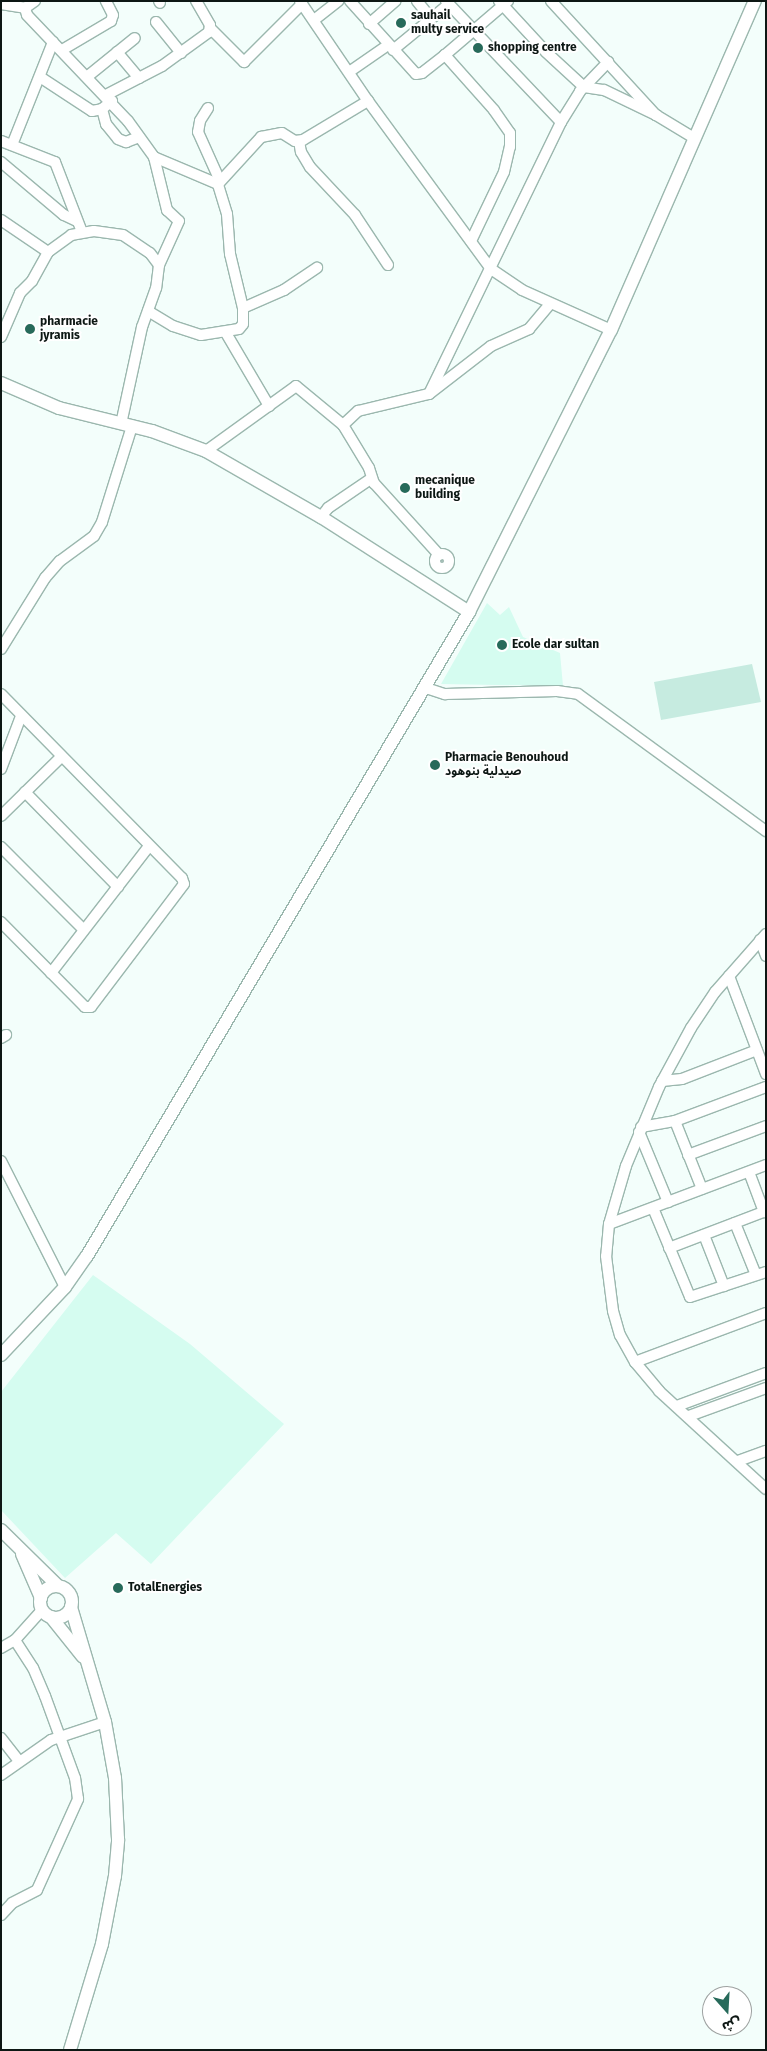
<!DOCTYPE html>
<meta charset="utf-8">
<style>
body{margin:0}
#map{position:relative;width:767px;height:2051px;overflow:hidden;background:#f3fefb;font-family:"Fira Sans","Noto Sans Arabic",sans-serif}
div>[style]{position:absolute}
.built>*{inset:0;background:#d5fcf0}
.green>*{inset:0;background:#c6ebe0}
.roads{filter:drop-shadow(1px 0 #9bb7ae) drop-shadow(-1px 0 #9bb7ae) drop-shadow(0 1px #9bb7ae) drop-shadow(0 -1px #9bb7ae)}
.minor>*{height:10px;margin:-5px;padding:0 5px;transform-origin:5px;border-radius:5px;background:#fff}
.minor>.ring{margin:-5px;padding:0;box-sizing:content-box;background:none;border:10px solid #fff;border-radius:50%}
.major>*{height:12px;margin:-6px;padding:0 6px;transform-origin:6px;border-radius:6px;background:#fff}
.major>.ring{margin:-6px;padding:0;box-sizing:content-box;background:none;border:12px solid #fff;border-radius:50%}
.dots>*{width:14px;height:14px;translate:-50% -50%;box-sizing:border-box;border:2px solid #fff;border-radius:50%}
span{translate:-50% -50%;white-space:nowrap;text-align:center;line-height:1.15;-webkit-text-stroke:4px #fff;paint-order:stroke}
.poi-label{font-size:12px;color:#0d1714;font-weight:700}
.left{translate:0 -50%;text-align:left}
.frame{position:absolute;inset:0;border:2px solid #0d1714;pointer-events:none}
.north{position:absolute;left:702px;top:1986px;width:50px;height:50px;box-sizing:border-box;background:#fff;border:1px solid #9ea2a1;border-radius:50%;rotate:161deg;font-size:14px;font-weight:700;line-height:20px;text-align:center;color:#0d1714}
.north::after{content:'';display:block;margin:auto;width:18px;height:22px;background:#276a5a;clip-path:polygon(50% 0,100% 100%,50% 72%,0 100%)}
</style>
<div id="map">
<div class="built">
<div style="clip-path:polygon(487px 603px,500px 615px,509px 607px,523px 637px,560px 653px,563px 686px,441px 684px)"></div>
<div style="clip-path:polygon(93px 1275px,190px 1344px,284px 1424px,151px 1564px,116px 1533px,65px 1578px,1px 1510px,1px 1392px)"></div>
</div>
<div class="green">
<div style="clip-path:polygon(752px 664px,761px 702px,661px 720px,654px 682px)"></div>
</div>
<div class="roads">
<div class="minor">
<div style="left:35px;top:1px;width:12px;rotate:145deg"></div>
<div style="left:25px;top:8px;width:7px;rotate:74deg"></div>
<div style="left:27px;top:15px;width:146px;rotate:46.4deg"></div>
<div style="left:128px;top:121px;width:44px;rotate:54.2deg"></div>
<div style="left:154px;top:157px;width:55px;rotate:76.2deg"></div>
<div style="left:167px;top:210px;width:16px;rotate:43deg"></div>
<div style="left:179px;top:221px;width:48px;rotate:114.4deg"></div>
<div style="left:159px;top:265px;width:23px;rotate:97deg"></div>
<div style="left:156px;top:288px;width:41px;rotate:109.7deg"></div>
<div style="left:142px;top:327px;width:99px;rotate:102.2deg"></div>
<div style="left:159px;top:1px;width:2px;rotate:63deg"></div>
<div style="left:300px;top:1px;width:121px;rotate:55.8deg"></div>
<div style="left:368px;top:101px;width:208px;rotate:53.8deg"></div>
<div style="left:491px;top:269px;width:37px;rotate:34deg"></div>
<div style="left:522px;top:290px;width:98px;rotate:24.2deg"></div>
<div style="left:350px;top:1px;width:98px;rotate:47.9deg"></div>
<div style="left:416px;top:74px;width:6px;rotate:-9deg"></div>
<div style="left:422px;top:73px;width:29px;rotate:-38deg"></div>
<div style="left:417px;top:1px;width:22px;rotate:51deg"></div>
<div style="left:446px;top:1px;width:167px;rotate:46.5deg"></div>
<div style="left:499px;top:1px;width:69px;rotate:47.3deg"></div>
<div style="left:546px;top:52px;width:52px;rotate:42.6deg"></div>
<div style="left:584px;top:87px;width:35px;rotate:-46deg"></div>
<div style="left:551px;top:1px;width:155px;rotate:47.4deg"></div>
<div style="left:656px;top:115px;width:44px;rotate:31.2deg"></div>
<div style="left:1px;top:4px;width:24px;rotate:9deg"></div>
<div style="left:314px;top:20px;width:31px;rotate:-38deg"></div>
<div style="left:156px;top:22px;width:40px;rotate:51deg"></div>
<div style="left:369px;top:24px;width:35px;rotate:-41deg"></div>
<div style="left:211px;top:29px;width:47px;rotate:45deg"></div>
<div style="left:244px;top:62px;width:82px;rotate:-45deg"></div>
<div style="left:62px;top:50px;width:57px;rotate:-30.6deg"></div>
<div style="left:111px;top:21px;width:6px;rotate:-72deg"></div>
<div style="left:113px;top:15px;width:16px;rotate:-117deg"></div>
<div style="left:393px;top:50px;width:72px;rotate:-39.4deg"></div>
<div style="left:117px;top:52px;width:34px;rotate:50deg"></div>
<div style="left:349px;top:72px;width:47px;rotate:-34.7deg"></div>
<div style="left:88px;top:76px;width:60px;rotate:-39deg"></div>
<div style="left:40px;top:77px;width:62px;rotate:33.2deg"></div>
<div style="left:92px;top:111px;width:10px;rotate:-11deg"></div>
<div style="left:102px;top:109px;width:13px;rotate:-39deg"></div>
<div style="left:106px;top:95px;width:63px;rotate:-27.4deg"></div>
<div style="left:162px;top:66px;width:58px;rotate:-35.9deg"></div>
<div style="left:209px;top:32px;width:7px;rotate:-82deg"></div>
<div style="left:210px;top:25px;width:28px;rotate:-120deg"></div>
<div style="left:208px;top:108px;width:15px;rotate:122deg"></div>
<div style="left:200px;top:121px;width:11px;rotate:100deg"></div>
<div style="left:198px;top:132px;width:54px;rotate:65.8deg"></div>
<div style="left:102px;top:109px;width:16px;rotate:75deg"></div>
<div style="left:106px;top:124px;width:19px;rotate:51deg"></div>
<div style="left:118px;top:139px;width:9px;rotate:21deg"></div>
<div style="left:126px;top:142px;width:14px;rotate:-21deg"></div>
<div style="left:1px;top:141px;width:58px;rotate:21.3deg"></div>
<div style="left:55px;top:162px;width:75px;rotate:68.9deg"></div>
<div style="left:299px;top:141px;width:11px;rotate:80deg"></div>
<div style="left:301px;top:152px;width:17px;rotate:59deg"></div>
<div style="left:310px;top:167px;width:66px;rotate:46.8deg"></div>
<div style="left:355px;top:215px;width:60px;rotate:56.6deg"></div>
<div style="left:12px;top:145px;width:111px;rotate:-68.3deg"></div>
<div style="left:154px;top:157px;width:69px;rotate:22.9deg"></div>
<div style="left:1px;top:162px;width:82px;rotate:40.1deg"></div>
<div style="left:64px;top:215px;width:14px;rotate:25deg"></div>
<div style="left:1px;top:220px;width:57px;rotate:34.2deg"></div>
<div style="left:471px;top:241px;width:76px;rotate:-64.4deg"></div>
<div style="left:504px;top:172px;width:26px;rotate:-77deg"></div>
<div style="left:510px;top:147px;width:14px;rotate:-90deg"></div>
<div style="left:510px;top:133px;width:28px;rotate:-125deg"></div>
<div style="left:494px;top:110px;width:74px;rotate:-131.7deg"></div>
<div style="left:445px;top:55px;width:83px;rotate:-40.6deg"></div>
<div style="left:243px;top:308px;width:45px;rotate:-23.7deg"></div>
<div style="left:284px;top:290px;width:40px;rotate:-34deg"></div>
<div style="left:148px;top:311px;width:29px;rotate:31deg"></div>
<div style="left:173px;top:326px;width:29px;rotate:18deg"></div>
<div style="left:201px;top:335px;width:38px;rotate:-9deg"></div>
<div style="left:239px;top:329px;width:6px;rotate:-51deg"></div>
<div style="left:243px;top:324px;width:16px;rotate:-90deg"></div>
<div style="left:243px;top:308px;width:56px;rotate:-103.5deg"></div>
<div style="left:230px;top:254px;width:40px;rotate:-94.3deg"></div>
<div style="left:227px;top:214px;width:31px;rotate:-107deg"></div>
<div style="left:218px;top:184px;width:64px;rotate:-47.5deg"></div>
<div style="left:261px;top:137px;width:21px;rotate:-11deg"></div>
<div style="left:282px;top:133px;width:15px;rotate:32deg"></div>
<div style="left:295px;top:141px;width:8px;rotate:-7deg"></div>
<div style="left:303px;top:140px;width:76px;rotate:-31deg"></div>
<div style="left:226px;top:333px;width:85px;rotate:59.5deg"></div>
<div style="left:1px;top:337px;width:48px;rotate:-66.6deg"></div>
<div style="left:20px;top:293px;width:17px;rotate:-45deg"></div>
<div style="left:32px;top:281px;width:33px;rotate:-61deg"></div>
<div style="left:48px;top:252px;width:29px;rotate:-36deg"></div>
<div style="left:71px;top:235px;width:23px;rotate:-10deg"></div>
<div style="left:94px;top:231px;width:29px;rotate:8deg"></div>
<div style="left:123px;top:235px;width:32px;rotate:34deg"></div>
<div style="left:150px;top:253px;width:15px;rotate:53deg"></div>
<div style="left:429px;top:394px;width:302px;rotate:-64.1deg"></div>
<div style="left:561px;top:122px;width:36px;rotate:-58deg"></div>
<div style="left:580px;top:91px;width:6px;rotate:-45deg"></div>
<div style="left:584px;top:87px;width:20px;rotate:9deg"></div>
<div style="left:604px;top:90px;width:58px;rotate:25.7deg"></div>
<div style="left:343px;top:425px;width:21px;rotate:-43deg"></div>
<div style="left:358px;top:411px;width:73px;rotate:-13.5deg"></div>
<div style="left:429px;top:394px;width:78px;rotate:-37.7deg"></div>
<div style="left:491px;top:346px;width:42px;rotate:-24.1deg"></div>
<div style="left:529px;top:329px;width:33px;rotate:-50deg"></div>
<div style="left:206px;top:451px;width:111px;rotate:-35.8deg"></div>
<div style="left:296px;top:386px;width:61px;rotate:39.7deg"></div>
<div style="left:343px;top:425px;width:50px;rotate:58.8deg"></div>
<div style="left:369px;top:468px;width:16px;rotate:72deg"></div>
<div style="left:374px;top:483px;width:97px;rotate:47.9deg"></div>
<div style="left:321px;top:517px;width:11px;rotate:-52deg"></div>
<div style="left:328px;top:508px;width:53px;rotate:-34.3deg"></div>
<div class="ring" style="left:435px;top:554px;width:4px;height:4px"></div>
<div style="left:1px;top:649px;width:84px;rotate:-58.2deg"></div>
<div style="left:45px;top:578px;width:23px;rotate:-49deg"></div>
<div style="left:60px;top:561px;width:42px;rotate:-36.3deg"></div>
<div style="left:94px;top:536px;width:16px;rotate:-60deg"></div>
<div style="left:102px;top:522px;width:101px;rotate:-72.6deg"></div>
<div style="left:426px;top:688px;width:20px;rotate:18deg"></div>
<div style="left:445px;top:694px;width:112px;rotate:-1.5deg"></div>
<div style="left:557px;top:691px;width:21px;rotate:8deg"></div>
<div style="left:578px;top:694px;width:233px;rotate:36.1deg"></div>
<div style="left:1px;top:694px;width:258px;rotate:45.5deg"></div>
<div style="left:182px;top:878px;width:6px;rotate:72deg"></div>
<div style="left:184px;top:884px;width:154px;rotate:127.1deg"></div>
<div style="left:91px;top:1007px;width:6px;rotate:180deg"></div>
<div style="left:85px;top:1007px;width:120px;rotate:-134.7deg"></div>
<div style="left:1px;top:769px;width:57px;rotate:-69.3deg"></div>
<div style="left:25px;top:792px;width:133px;rotate:45.6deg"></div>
<div style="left:1px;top:816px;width:84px;rotate:-44.5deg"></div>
<div style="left:1px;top:847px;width:117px;rotate:45deg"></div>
<div style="left:766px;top:934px;width:77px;rotate:131.3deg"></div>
<div style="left:715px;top:992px;width:43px;rotate:123.7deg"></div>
<div style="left:691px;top:1028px;width:67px;rotate:118.5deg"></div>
<div style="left:659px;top:1087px;width:86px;rotate:112.7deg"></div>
<div style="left:626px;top:1166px;width:60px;rotate:106.3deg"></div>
<div style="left:609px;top:1224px;width:32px;rotate:95deg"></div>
<div style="left:606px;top:1256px;width:55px;rotate:82.7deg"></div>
<div style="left:613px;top:1311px;width:25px;rotate:74deg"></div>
<div style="left:620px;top:1335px;width:31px;rotate:61deg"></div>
<div style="left:635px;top:1362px;width:38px;rotate:50deg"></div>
<div style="left:659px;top:1391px;width:145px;rotate:42.5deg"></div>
<div style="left:760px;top:940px;width:17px;rotate:69deg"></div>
<div style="left:51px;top:973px;width:160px;rotate:-52.3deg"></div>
<div style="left:729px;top:976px;width:105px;rotate:69.3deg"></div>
<div style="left:1px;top:1038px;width:6px;rotate:-31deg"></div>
<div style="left:662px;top:1081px;width:20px;rotate:-6deg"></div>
<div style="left:682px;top:1079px;width:80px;rotate:-21.1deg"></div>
<div style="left:675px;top:1121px;width:73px;rotate:68.3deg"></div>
<div style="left:641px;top:1127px;width:35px;rotate:-10deg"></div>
<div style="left:675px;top:1121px;width:97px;rotate:-20.5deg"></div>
<div style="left:639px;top:1132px;width:76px;rotate:67.5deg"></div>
<div style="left:688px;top:1155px;width:83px;rotate:-20.4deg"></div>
<div style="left:1px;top:1161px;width:141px;rotate:63.1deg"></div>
<div style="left:749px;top:1172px;width:43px;rotate:69.4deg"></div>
<div style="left:653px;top:1208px;width:96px;rotate:67.4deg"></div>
<div style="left:690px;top:1297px;width:80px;rotate:-18.2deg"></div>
<div style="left:735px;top:1223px;width:56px;rotate:68deg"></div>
<div style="left:609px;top:1224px;width:168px;rotate:-20.6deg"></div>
<div style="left:704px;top:1235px;width:55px;rotate:68.6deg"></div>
<div style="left:669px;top:1248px;width:104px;rotate:-20.9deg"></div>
<div style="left:635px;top:1362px;width:140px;rotate:-20.5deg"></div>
<div style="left:677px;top:1406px;width:95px;rotate:-20.3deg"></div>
<div style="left:689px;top:1416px;width:82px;rotate:-20deg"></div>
<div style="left:738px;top:1461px;width:30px;rotate:-20deg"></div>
<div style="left:1px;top:1648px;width:16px;rotate:-30deg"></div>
<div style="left:15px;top:1640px;width:40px;rotate:-48deg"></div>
<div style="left:1px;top:1738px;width:29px;rotate:52deg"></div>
<div style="left:1px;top:1775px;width:61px;rotate:-35deg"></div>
<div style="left:51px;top:1740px;width:57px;rotate:-18.4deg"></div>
<div style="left:1px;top:1915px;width:16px;rotate:-47deg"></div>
<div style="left:12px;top:1903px;width:28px;rotate:-27deg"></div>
<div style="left:37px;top:1890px;width:100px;rotate:-65.7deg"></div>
<div style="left:78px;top:1799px;width:21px;rotate:-98deg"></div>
<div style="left:75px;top:1778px;width:87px;rotate:-110.1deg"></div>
<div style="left:45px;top:1696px;width:30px;rotate:-113deg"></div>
<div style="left:33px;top:1668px;width:33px;rotate:-123deg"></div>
</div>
<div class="major">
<div style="left:1px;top:383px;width:63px;rotate:23.3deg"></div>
<div style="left:59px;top:408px;width:96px;rotate:13.9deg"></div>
<div style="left:152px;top:431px;width:58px;rotate:20.3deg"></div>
<div style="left:206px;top:451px;width:133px;rotate:29.9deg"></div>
<div style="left:321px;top:517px;width:176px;rotate:32.7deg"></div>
<div style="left:1px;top:1355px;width:93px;rotate:-46.7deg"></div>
<div style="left:65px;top:1287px;width:38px;rotate:-55deg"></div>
<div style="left:87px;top:1256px;width:749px;rotate:-59.32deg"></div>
<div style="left:469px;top:612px;width:316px;rotate:-63.3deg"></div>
<div style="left:611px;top:330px;width:359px;rotate:-66.4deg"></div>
<div style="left:1px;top:1530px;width:80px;rotate:44.5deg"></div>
<div style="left:22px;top:1554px;width:48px;rotate:66.6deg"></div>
<div class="ring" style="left:40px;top:1586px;width:20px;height:20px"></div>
<div style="left:51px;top:1617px;width:51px;rotate:51.3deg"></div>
<div style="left:70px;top:2050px;width:111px;rotate:-73.2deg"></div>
<div style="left:102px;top:1944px;width:69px;rotate:-79.2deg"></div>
<div style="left:115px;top:1876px;width:37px;rotate:-85deg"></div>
<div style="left:118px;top:1839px;width:61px;rotate:-92.8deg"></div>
<div style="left:115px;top:1778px;width:57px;rotate:-100.1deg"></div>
<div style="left:105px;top:1722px;width:120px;rotate:-106.5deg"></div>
</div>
</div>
<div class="dots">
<div style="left:401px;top:23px;background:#276a5a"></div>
<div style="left:478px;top:48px;background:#276a5a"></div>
<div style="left:30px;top:329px;background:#276a5a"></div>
<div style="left:405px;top:488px;background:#276a5a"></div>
<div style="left:502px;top:645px;background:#276a5a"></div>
<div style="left:435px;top:765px;background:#276a5a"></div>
<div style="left:118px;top:1588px;background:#276a5a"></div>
</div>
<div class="poi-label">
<span class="left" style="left:411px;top:23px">sauhail<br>multy service</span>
<span class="left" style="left:488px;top:48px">shopping centre</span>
<span class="left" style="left:40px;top:329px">pharmacie<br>jyramis</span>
<span class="left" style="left:415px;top:488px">mecanique<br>building</span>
<span class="left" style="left:512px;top:645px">Ecole dar sultan</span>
<span class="left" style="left:445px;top:765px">Pharmacie Benouhoud<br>صيدلية بنوهود</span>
<span class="left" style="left:128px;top:1588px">TotalEnergies</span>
</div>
<div class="frame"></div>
<div class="north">ش</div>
</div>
